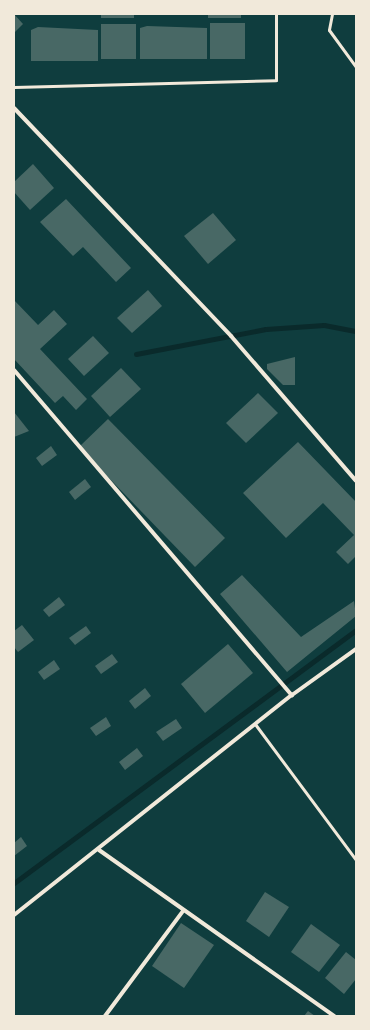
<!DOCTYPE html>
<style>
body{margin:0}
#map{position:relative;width:370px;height:1030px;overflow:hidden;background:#0f3d3e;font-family:"Space Grotesk",sans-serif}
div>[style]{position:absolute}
.stream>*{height:5px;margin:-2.5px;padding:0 2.5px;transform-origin:2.5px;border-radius:2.5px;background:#0a2a2b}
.building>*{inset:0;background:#486865}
.service>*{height:3px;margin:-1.5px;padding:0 1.5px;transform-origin:1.5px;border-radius:1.5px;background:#f1e9da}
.minor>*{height:4px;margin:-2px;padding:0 2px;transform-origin:2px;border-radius:2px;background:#f1e9da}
span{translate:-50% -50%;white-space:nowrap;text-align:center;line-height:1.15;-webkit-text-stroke:3px #f1e9da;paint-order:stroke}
.frame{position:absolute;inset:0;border:15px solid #f1e9da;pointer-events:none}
</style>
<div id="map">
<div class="stream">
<div style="left:136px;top:354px;width:132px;rotate:-10.9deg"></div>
<div style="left:266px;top:329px;width:58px;rotate:-3.9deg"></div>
<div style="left:324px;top:325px;width:33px;rotate:11deg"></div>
<div style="left:14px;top:883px;width:425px;rotate:-36.5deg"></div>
</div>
<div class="building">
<div style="clip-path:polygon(14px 14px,23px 24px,14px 33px)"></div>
<div style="clip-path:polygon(101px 14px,134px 14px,134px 18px,101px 18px)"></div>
<div style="clip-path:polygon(208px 14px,241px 14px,241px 18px,208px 18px)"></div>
<div style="clip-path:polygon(210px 23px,245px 23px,245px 59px,210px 59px)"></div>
<div style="clip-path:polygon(101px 24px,136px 24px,136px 59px,101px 59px)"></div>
<div style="clip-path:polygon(147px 26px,207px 28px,207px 59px,140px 59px,140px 28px)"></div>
<div style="clip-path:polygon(38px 27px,98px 30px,98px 61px,31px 61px,31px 30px)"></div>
<div style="clip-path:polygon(33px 164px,54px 188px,30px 210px,14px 192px,14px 182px)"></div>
<div style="clip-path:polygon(66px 199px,131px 268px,116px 282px,83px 247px,73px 256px,40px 222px)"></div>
<div style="clip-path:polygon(213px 213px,236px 240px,208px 264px,184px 236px)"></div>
<div style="clip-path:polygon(148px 290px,162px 306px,132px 333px,117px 318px)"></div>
<div style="clip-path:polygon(14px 300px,38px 325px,54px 310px,67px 324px,40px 349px,87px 399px,76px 410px,63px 396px,55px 403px,14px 359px)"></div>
<div style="clip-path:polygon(93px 336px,109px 353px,84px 376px,68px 359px)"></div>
<div style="clip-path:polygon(295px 357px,295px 385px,283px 385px,267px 369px,267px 364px)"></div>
<div style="clip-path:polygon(121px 368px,141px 389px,110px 417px,91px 396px)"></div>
<div style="clip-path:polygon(258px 393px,278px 413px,246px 443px,226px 423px)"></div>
<div style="clip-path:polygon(14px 412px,29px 431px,14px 437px)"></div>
<div style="clip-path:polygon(108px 419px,225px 538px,195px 567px,79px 447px)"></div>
<div style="clip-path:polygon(298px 442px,356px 502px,356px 556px,348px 564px,336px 552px,354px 535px,323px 503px,286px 538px,243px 493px)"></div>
<div style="clip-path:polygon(51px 446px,57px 455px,42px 466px,36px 458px)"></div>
<div style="clip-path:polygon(85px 479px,91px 487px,75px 500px,69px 492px)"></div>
<div style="clip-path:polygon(242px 575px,301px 637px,354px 601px,356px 616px,287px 672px,220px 594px)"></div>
<div style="clip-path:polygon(59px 597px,65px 605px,49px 617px,43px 610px)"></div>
<div style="clip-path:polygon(22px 625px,34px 640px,18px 652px,14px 647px,14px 631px)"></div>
<div style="clip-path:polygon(86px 626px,91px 633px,75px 645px,69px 638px)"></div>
<div style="clip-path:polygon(228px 644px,253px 673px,205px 713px,181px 684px)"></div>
<div style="clip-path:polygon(112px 654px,118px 662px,101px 674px,95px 666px)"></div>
<div style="clip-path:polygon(54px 660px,60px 669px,44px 680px,38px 672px)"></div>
<div style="clip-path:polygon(145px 688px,151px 696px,135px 709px,129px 701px)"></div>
<div style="clip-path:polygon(106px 717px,111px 726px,96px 736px,90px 728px)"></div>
<div style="clip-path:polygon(176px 719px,182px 728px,163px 741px,156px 732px)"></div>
<div style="clip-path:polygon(137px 748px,143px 756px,125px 770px,119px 762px)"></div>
<div style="clip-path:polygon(21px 837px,27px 846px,14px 856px,14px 843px)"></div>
<div style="clip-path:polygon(265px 892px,289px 907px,269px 937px,246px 921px)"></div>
<div style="clip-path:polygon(181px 923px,214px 945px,184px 988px,152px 966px)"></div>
<div style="clip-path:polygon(311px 924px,340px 945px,319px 972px,291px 952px)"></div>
<div style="clip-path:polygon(346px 952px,356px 960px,356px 979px,344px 994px,325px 978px)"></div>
<div style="clip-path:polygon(308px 1011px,315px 1016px,304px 1016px)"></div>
</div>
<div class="service">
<div style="left:332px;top:14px;width:16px;rotate:101deg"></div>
<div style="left:329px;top:30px;width:46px;rotate:53.9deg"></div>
<div style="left:14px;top:87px;width:262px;rotate:-1.5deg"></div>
<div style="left:276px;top:80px;width:66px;rotate:-90deg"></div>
<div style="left:255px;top:724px;width:169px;rotate:53.4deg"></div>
</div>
<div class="minor">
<div style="left:14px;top:108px;width:315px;rotate:46.4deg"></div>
<div style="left:231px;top:336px;width:191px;rotate:49.2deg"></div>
<div style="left:14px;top:370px;width:428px;rotate:49.5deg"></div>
<div style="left:99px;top:850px;width:288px;rotate:35.2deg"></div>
<div style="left:14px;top:915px;width:355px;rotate:-38.4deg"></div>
<div style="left:292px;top:695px;width:79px;rotate:-35.7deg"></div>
<div style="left:105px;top:1016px;width:131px;rotate:-53.4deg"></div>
</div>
<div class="frame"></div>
</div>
